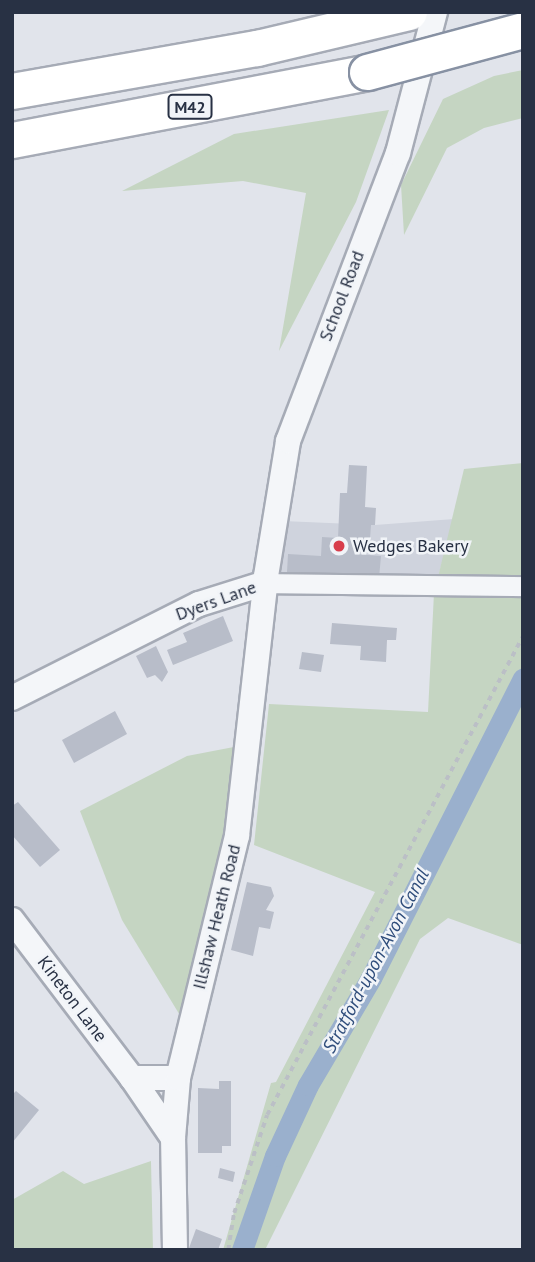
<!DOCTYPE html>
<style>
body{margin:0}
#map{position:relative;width:535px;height:1262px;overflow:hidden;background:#e1e4eb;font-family:"PT Sans",sans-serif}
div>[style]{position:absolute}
.built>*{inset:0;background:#cfd3dd}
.green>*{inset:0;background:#c5d5c2}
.canal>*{height:21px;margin:-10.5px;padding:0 10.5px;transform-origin:10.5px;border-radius:10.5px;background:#9ab0cd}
.building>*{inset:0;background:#b8bdc9}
.path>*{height:3.5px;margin-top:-1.75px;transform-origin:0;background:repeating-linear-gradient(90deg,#bbbfc6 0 5px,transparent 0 10px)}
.roads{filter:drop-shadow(2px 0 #a6abb6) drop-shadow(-2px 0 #a6abb6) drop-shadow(0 2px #a6abb6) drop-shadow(0 -2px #a6abb6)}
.minor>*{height:19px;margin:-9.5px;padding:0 9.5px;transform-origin:9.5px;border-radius:9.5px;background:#f4f6f9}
.tertiary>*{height:24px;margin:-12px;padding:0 12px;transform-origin:12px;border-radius:12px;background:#f4f6f9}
.motorway>*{height:35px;margin:-17.5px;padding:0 17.5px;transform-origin:17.5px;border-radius:17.5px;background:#fff}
.bridges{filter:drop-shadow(2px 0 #8791a3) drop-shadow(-2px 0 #8791a3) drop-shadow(0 2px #8791a3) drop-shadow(0 -2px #8791a3)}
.motorway-bridge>*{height:35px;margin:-17.5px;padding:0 17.5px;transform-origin:17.5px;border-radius:17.5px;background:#fff}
.dots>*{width:19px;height:19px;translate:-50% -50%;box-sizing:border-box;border:4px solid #f1f4f8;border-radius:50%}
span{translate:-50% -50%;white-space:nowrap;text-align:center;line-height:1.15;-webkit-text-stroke:5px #f1f4f8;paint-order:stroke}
.shield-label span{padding:2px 5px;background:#f1f4f8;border:2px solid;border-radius:5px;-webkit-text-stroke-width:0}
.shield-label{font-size:16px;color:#283144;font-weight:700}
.street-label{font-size:18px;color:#283144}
.poi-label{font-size:18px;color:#283144}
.left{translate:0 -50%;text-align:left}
.water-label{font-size:19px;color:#2f4d7b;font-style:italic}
.frame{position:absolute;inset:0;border:14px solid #283144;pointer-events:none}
</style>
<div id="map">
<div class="built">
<div style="clip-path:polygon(454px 519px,438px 577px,277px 578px,283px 521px,375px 525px)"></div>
</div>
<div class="green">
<div style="clip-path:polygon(523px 70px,523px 118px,484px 128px,447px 148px,404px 235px,401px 185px,443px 99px,494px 76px)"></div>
<div style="clip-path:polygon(389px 110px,356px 202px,279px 351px,306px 193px,243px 181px,122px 191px,234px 134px)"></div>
<div style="clip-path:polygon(523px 463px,523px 578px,438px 577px,464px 469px)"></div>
<div style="clip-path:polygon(434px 593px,523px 598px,523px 945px,448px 918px,420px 939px,265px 1250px,223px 1250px,271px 1083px,276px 1082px,375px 892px,254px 845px,269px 704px,428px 712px)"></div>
<div style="clip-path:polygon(239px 746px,226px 832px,181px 1017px,122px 920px,80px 811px,187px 756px)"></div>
<div style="clip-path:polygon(151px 1161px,153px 1250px,12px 1250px,12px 1200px,63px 1171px,84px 1184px)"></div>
</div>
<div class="canal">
<div style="left:242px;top:1250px;width:100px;rotate:-70.7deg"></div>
<div style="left:275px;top:1156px;width:78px;rotate:-65.1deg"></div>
<div style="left:308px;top:1085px;width:124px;rotate:-59.5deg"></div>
<div style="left:371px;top:978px;width:336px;rotate:-63.1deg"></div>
</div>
<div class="building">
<div style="clip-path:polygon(349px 465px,367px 466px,365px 507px,376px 508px,375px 525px,371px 525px,370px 539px,357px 538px,356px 554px,381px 556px,379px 578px,287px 572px,288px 554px,321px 556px,322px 537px,338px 538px,340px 493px,347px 493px)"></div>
<div style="clip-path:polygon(223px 616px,233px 641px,173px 665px,167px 650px,187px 642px,183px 633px)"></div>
<div style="clip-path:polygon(332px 623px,397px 628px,396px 640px,387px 640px,386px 662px,360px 660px,361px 646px,330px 644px)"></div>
<div style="clip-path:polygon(156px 646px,168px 672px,162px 682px,155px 675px,147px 678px,136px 656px)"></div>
<div style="clip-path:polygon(302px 652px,324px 655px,321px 672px,299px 669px)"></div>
<div style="clip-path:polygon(115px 711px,127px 734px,74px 763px,62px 740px)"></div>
<div style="clip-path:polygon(18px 802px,60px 850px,40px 867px,12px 835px,12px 806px)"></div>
<div style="clip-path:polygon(247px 882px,271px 887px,274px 896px,266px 910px,274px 912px,270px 929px,259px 927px,253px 956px,231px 950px)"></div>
<div style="clip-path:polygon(219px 1081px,231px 1081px,231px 1146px,222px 1146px,222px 1153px,198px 1153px,198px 1088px,219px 1089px)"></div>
<div style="clip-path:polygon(16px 1091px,39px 1110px,12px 1143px,12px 1095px)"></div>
<div style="clip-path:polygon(220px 1168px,235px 1172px,233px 1182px,218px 1178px)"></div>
<div style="clip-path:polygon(196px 1229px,222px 1239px,218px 1250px,189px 1248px)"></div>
</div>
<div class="path">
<div style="left:228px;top:1250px;width:37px;rotate:-81deg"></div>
<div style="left:234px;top:1213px;width:103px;rotate:-71.4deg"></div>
<div style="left:267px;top:1115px;width:543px;rotate:-61.88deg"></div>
</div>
<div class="roads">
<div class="minor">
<div style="left:266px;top:583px;width:257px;rotate:0.7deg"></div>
</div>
<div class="tertiary">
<div style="left:12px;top:698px;width:209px;rotate:-26.7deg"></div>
<div style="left:199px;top:604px;width:70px;rotate:-17.4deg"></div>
<div style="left:12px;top:920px;width:198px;rotate:52.8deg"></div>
<div style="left:132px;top:1078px;width:46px"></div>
<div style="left:132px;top:1078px;width:73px;rotate:55.7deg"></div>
<div style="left:175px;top:1250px;width:112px;rotate:-91deg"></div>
<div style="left:173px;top:1138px;width:60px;rotate:-85.2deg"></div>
<div style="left:178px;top:1078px;width:249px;rotate:-76.3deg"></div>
<div style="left:237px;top:836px;width:262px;rotate:-83.6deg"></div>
<div style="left:266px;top:576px;width:137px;rotate:-80.7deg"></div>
<div style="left:288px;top:441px;width:308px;rotate:-69.1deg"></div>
<div style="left:398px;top:153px;width:146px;rotate:-75.3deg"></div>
</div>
<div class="motorway">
<div style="left:12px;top:91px;width:249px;rotate:-10deg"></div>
<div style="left:257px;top:48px;width:156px;rotate:-13.3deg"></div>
<div style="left:12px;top:140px;width:361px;rotate:-10.8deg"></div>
</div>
</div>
<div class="bridges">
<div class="motorway-bridge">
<div style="left:367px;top:72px;width:162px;rotate:-15.1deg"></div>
</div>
</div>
<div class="dots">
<div style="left:339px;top:546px;background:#d83e4c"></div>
</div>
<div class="shield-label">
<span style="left:190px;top:107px">M42</span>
</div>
<div class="street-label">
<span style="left:342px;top:296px;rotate:-69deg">School Road</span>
<span style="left:216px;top:601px;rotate:-20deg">Dyers Lane</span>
<span style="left:217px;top:917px;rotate:-76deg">Illshaw Heath Road</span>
<span style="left:72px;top:999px;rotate:53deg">Kineton Lane</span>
</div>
<div class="poi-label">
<span class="left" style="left:353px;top:546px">Wedges Bakery</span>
</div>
<div class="water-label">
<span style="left:376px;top:961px;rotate:-62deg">Stratford-upon-Avon Canal</span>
</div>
<div class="frame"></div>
</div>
